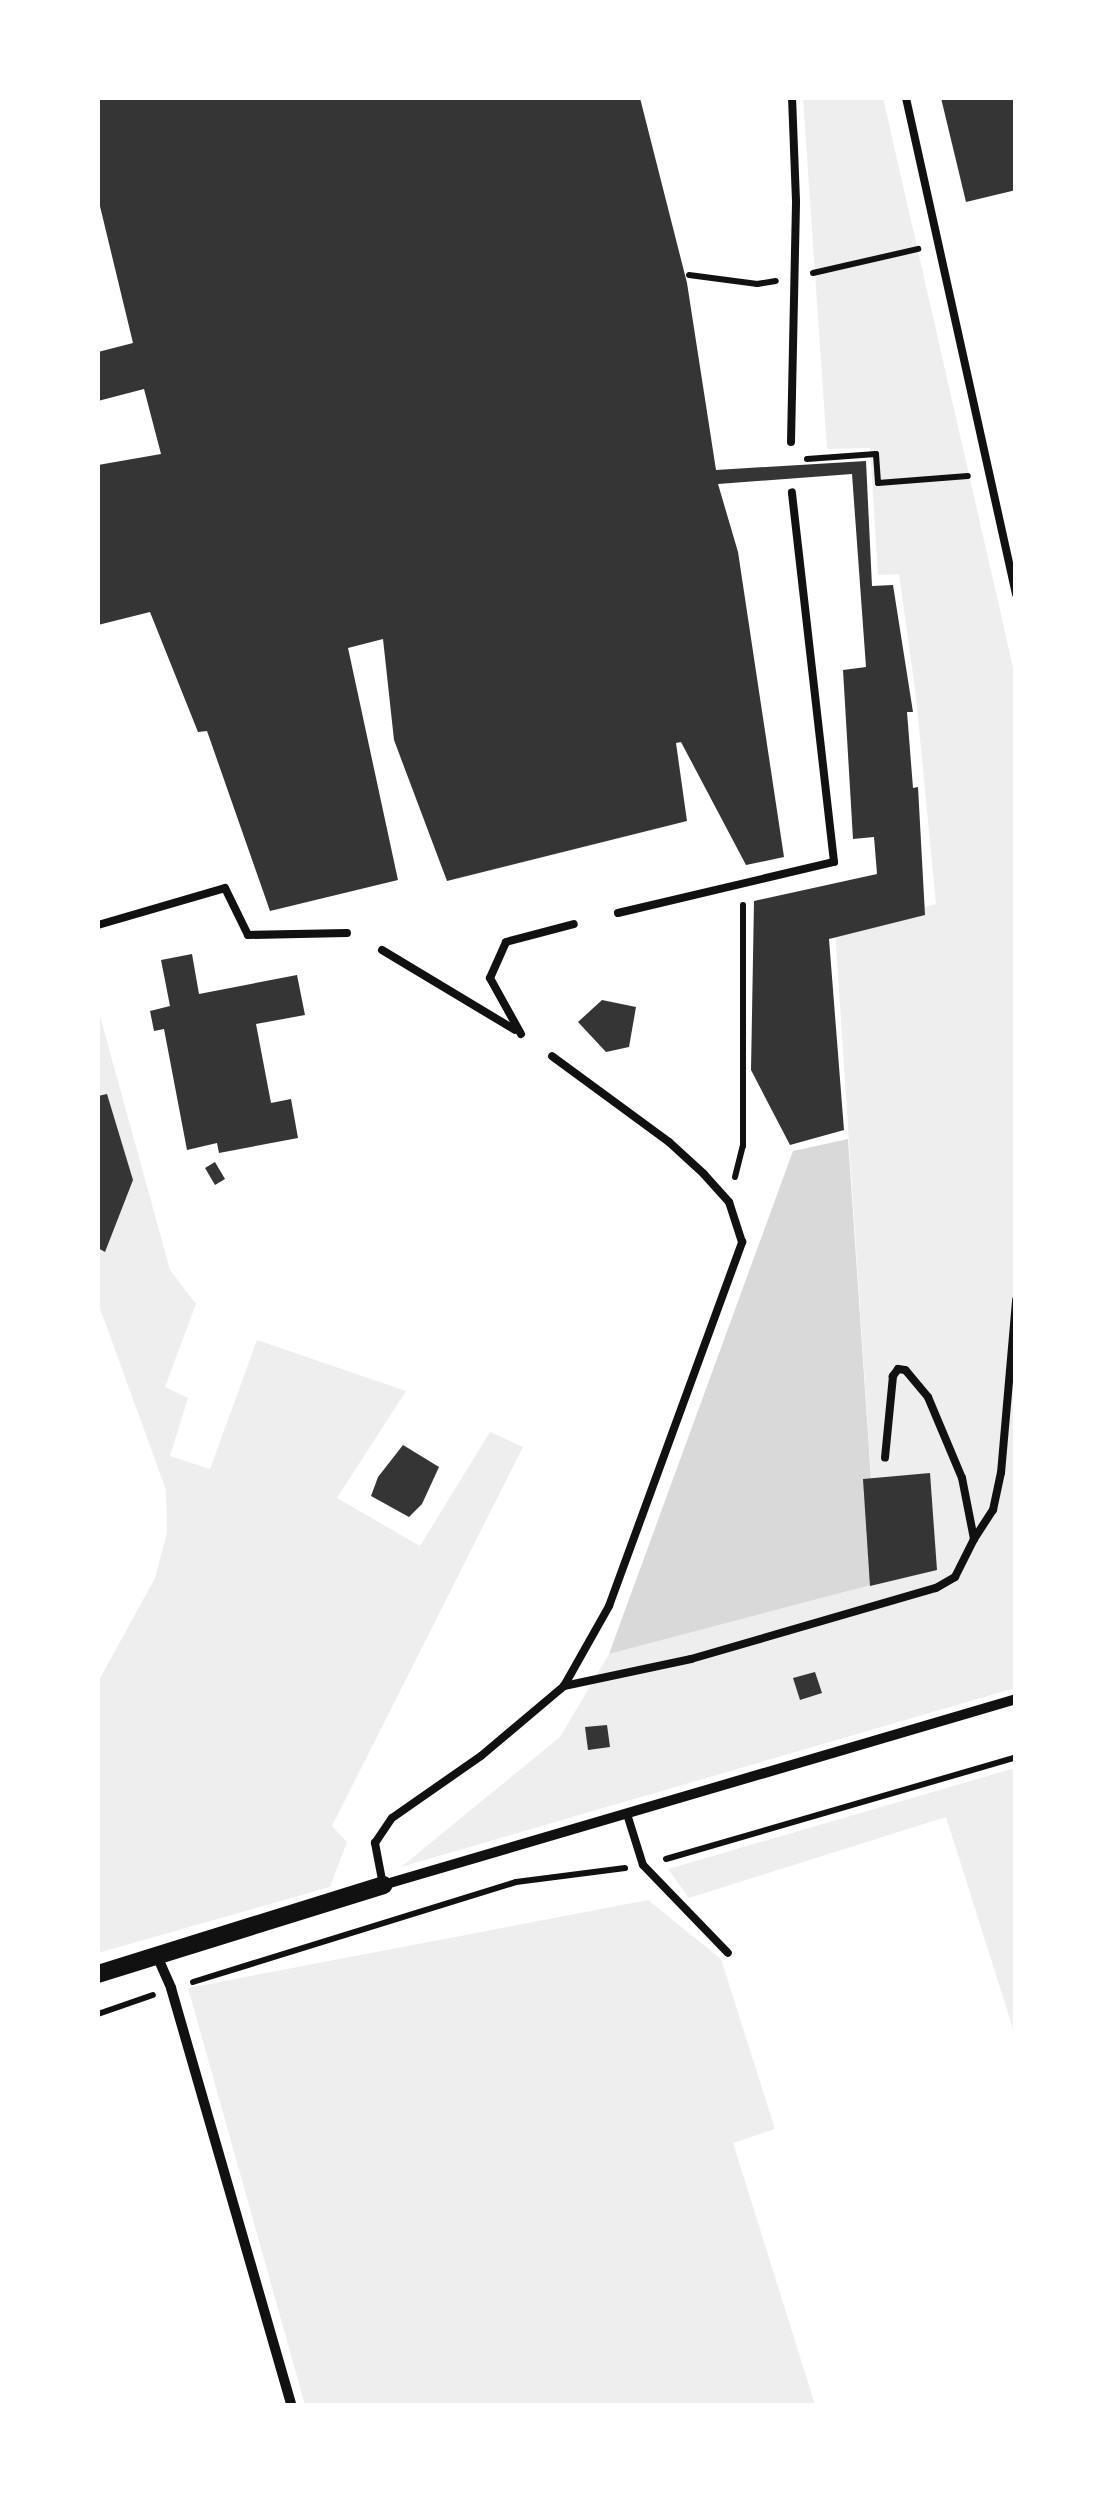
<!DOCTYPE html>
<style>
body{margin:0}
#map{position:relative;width:1113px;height:2503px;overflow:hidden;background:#fff;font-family:Helvetica,sans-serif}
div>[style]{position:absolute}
.green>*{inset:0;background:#eee}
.water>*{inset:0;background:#d9d9d9}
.building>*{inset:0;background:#353535}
.path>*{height:6px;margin:-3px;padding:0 3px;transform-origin:3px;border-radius:3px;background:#111}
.service>*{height:8px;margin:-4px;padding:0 4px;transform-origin:4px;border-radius:4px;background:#111}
.minor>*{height:10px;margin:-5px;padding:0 5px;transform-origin:5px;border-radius:5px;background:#111}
.tertiary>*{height:18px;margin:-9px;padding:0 9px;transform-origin:9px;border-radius:9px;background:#111}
span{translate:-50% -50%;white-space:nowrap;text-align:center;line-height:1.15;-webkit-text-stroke:8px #fff;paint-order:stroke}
.frame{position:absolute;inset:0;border:100px solid #fff;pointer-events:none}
</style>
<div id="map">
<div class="green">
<div style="clip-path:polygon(803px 98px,883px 98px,1015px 676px,1015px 1688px,401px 1867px,560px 1737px,609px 1654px,878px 1582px,835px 930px,936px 904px,916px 697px,899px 574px,878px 575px,870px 448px,827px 449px)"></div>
<div style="clip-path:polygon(100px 1016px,170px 1270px,196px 1304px,165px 1387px,188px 1398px,170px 1456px,210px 1469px,257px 1340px,406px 1391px,337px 1498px,420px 1546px,490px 1432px,523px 1447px,332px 1826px,347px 1842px,330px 1887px,98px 1953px,98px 1682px,155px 1578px,167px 1533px,166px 1490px,98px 1303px)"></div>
<div style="clip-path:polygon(1015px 1768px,1015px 2035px,946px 1817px,689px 1898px,668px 1869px)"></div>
<div style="clip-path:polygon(648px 1900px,721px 1959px,775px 2129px,733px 2143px,815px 2405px,305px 2405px,188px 1988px)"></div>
</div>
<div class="water">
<div style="clip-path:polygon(848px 1139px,878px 1583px,609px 1654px,793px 1151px)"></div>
</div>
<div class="building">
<div style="clip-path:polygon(98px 98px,640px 98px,687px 283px,716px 470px,866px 461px,872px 586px,893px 585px,913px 712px,907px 712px,913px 788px,918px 787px,925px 915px,829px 939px,844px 1130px,790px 1145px,751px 1070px,754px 901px,877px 874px,874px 837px,853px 839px,843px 670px,866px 667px,852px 474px,718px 484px,738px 552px,784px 857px,746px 865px,681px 742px,676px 743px,687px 821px,447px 881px,394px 740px,383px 639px,348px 648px,398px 880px,270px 911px,207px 731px,198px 732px,150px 612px,98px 625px,98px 465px,161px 454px,144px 389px,98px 401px,98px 352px,133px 343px,98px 198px)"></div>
<div style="clip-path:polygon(941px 98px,1016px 98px,1016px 190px,966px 202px)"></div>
<div style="clip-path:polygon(192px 954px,199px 994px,297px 975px,305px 1015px,256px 1024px,271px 1103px,291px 1099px,298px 1138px,219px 1153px,217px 1143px,187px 1150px,164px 1029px,154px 1031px,150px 1011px,170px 1006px,161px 960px)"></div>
<div style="clip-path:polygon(602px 1000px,636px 1007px,629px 1047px,606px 1052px,578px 1022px)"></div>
<div style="clip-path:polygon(107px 1094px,133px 1180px,105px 1252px,98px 1248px,98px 1096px)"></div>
<div style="clip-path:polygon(215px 1162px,225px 1179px,215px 1185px,205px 1168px)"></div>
<div style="clip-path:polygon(403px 1445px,439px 1467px,422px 1504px,409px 1517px,371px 1496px,378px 1477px)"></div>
<div style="clip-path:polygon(930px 1473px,937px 1570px,870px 1586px,863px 1479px)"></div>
<div style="clip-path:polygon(815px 1672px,822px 1693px,800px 1700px,793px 1678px)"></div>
<div style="clip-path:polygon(607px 1725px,610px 1747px,588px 1750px,585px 1727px)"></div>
</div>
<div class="path">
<div style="left:813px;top:273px;width:108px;rotate:-12.9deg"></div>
<div style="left:689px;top:275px;width:69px;rotate:7.5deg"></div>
<div style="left:757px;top:284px;width:19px;rotate:-9deg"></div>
<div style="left:807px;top:459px;width:69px;rotate:-4.1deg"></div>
<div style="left:876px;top:454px;width:29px;rotate:86deg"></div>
<div style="left:878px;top:483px;width:90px;rotate:-4.4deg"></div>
<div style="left:735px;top:1177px;width:32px;rotate:-76deg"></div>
<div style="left:743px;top:1146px;width:241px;rotate:-90deg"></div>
<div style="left:666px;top:1859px;width:365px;rotate:-16.2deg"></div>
<div style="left:193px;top:1982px;width:338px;rotate:-17.2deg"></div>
<div style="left:516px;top:1882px;width:110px;rotate:-7.3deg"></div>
<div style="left:98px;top:2014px;width:58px;rotate:-19.1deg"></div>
</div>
<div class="service">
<div style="left:906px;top:98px;width:508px;rotate:77.5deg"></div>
<div style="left:791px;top:442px;width:241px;rotate:-88.8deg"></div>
<div style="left:796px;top:201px;width:103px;rotate:-92.2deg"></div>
<div style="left:618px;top:913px;width:222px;rotate:-13.3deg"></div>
<div style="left:834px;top:862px;width:372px;rotate:-96.5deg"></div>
<div style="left:98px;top:925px;width:132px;rotate:-16.2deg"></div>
<div style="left:225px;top:888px;width:52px;rotate:63.9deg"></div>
<div style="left:248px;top:935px;width:99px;rotate:-1.2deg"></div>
<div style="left:382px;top:950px;width:155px;rotate:31deg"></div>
<div style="left:521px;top:1034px;width:64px;rotate:-119deg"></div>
<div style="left:490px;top:978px;width:39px;rotate:-66deg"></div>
<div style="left:506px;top:942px;width:70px;rotate:-14.8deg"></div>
<div style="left:974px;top:1539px;width:35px;rotate:-57deg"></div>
<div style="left:993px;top:1510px;width:38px;rotate:-78deg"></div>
<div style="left:1001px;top:1473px;width:174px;rotate:-85deg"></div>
<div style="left:564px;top:1686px;width:130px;rotate:-12deg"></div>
<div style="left:691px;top:1659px;width:255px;rotate:-16.2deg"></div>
<div style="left:936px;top:1588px;width:22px;rotate:-30deg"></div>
<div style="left:955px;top:1577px;width:42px;rotate:-63.4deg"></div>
<div style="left:974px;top:1539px;width:62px;rotate:-101.1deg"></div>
<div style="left:962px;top:1478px;width:88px;rotate:-112.8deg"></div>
<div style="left:928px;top:1397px;width:35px;rotate:-130deg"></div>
<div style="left:905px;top:1370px;width:7px;rotate:-172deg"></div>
<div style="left:898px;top:1369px;width:9px;rotate:126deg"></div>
<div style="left:893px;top:1376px;width:82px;rotate:95.6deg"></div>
<div style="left:627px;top:1814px;width:53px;rotate:72.6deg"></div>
<div style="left:643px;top:1865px;width:122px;rotate:46deg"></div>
<div style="left:383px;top:1885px;width:43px;rotate:-100.8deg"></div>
<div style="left:375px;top:1843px;width:30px;rotate:-56deg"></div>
<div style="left:392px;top:1818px;width:108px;rotate:-34.9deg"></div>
<div style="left:481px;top:1756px;width:109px;rotate:-40.1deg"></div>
<div style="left:564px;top:1686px;width:92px;rotate:-60.6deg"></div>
<div style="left:609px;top:1606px;width:388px;rotate:-69.9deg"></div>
<div style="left:742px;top:1242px;width:42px;rotate:-108deg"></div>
<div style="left:729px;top:1202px;width:38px;rotate:-132deg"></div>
<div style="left:704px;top:1174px;width:47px;rotate:-137.6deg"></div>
<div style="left:669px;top:1142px;width:145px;rotate:-143.7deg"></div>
</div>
<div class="minor">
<div style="left:383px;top:1885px;width:660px;rotate:-16.37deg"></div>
<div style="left:157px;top:1956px;width:35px;rotate:66deg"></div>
<div style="left:171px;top:1988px;width:435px;rotate:73.9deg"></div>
</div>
<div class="tertiary">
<div style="left:98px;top:1974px;width:299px;rotate:-17.3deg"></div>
</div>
<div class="frame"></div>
</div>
